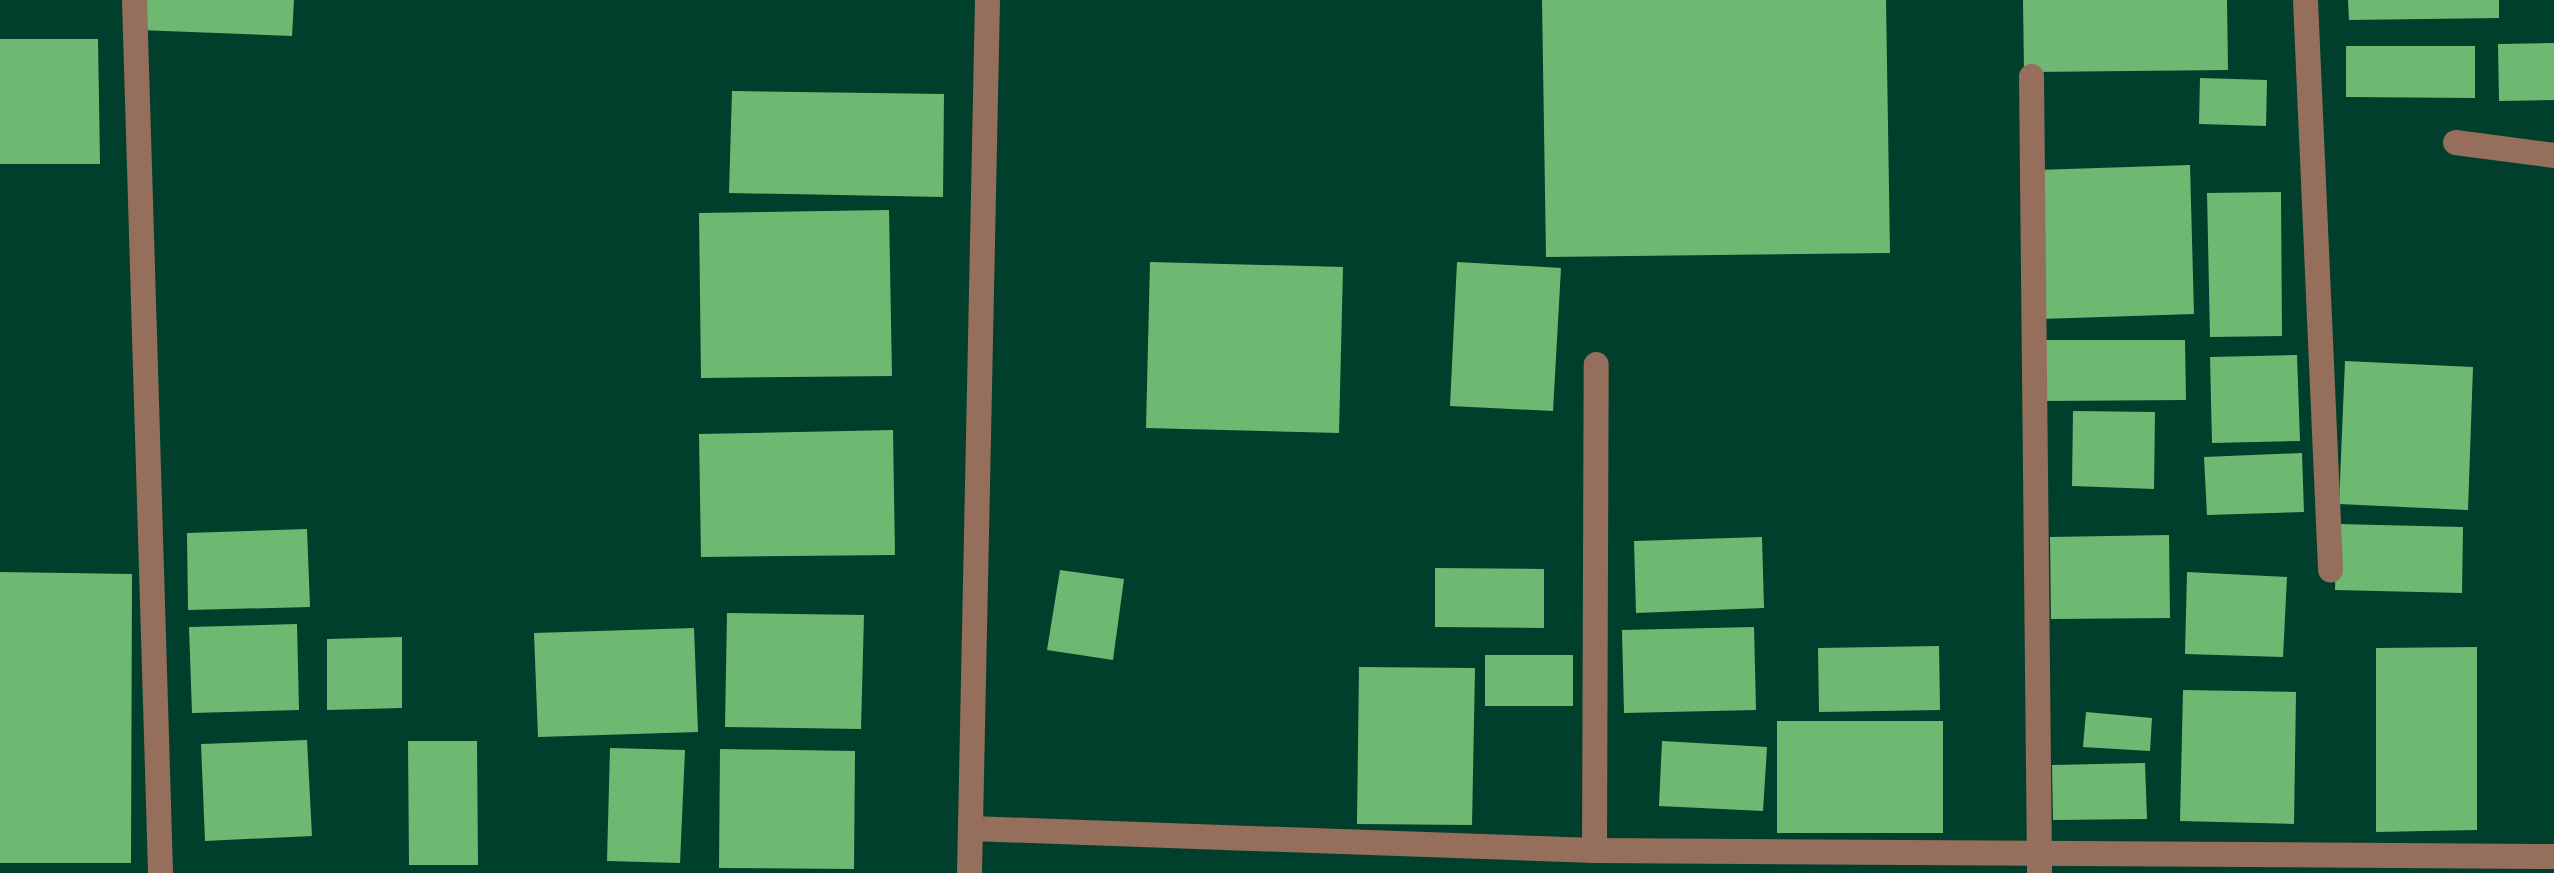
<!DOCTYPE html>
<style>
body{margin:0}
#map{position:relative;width:2554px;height:873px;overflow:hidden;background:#003f2b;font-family:"PT Sans Narrow",sans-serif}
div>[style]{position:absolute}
.building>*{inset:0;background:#6eb972}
.minor>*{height:25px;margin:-12.5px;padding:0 12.5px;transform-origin:12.5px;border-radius:12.5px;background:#956e5c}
span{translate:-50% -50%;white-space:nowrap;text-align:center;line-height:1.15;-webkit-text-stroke:10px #003f2b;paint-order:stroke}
</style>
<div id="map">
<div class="building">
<div style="clip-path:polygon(140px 0,294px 0,292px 36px,139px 30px)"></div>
<div style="clip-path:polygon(1542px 0,1886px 0,1890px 253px,1546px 257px)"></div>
<div style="clip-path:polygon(2023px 0,2227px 0,2228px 70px,2024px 72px)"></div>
<div style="clip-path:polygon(2348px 0,2499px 0,2499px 18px,2349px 20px)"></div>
<div style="clip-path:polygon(0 39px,98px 39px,100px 164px,0 164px)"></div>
<div style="clip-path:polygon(2554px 43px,2554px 100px,2499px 101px,2498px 44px)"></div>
<div style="clip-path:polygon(2346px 46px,2475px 46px,2475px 98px,2346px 97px)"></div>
<div style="clip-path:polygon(2200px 78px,2267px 80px,2266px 126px,2199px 124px)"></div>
<div style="clip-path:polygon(732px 91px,944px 94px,943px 197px,729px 193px)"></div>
<div style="clip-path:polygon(2190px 165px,2194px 314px,2041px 319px,2037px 170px)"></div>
<div style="clip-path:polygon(2281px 192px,2282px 336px,2210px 337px,2207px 193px)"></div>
<div style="clip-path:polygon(889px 210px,892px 376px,701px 378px,699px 213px)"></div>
<div style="clip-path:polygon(1150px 262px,1343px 267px,1339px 433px,1146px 428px)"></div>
<div style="clip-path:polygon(1457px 262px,1561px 268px,1553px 411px,1450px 406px)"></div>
<div style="clip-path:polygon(2044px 340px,2185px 340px,2186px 400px,2044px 401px)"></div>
<div style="clip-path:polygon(2297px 355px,2300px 441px,2212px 443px,2210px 357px)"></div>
<div style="clip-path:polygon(2345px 361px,2473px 367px,2468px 510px,2339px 504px)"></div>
<div style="clip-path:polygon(2073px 411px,2155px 412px,2154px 489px,2072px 486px)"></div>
<div style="clip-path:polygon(893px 430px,895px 555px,701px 557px,699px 434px)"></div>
<div style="clip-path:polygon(2302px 453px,2304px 512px,2207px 515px,2204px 457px)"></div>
<div style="clip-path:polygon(2337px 524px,2463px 527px,2462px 593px,2335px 590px)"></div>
<div style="clip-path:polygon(307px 529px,310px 607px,188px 610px,187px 533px)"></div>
<div style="clip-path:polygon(2169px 535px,2170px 618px,2051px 619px,2050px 537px)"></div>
<div style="clip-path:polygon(1762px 537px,1764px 608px,1636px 613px,1634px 541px)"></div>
<div style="clip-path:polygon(1435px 568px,1544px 569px,1544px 628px,1435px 627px)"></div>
<div style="clip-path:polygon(1060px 570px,1124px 579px,1113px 660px,1047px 650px)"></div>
<div style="clip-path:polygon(0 572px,132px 574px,131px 863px,0 863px)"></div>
<div style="clip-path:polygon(2187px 572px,2287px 577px,2283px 657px,2185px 654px)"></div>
<div style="clip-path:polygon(727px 613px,864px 615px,861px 729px,725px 727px)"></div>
<div style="clip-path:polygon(297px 624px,299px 710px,192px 713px,189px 627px)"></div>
<div style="clip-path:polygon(1754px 627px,1756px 710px,1624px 713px,1622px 630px)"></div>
<div style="clip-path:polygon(694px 628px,698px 732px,538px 737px,534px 633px)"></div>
<div style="clip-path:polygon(402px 637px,402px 708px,327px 710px,327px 639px)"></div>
<div style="clip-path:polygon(1939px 646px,1940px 710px,1819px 712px,1818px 648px)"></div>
<div style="clip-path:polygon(2477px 647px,2477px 830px,2376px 832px,2376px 648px)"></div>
<div style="clip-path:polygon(1485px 655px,1573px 655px,1573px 706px,1485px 706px)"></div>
<div style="clip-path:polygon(1359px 667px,1475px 668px,1472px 825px,1357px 824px)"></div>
<div style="clip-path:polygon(2183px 690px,2296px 692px,2294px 824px,2180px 821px)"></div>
<div style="clip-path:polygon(2086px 712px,2152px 718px,2150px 751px,2083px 747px)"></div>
<div style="clip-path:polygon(1777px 721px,1943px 721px,1943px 833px,1777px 833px)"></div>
<div style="clip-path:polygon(307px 740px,312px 836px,205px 841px,201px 744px)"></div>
<div style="clip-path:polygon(408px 741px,477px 741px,478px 865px,409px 865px)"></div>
<div style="clip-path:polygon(1662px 741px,1767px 747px,1763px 811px,1659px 806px)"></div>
<div style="clip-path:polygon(610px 748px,685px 750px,680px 863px,607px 861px)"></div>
<div style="clip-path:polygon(720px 749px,855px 751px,854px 869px,719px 868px)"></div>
<div style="clip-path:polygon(2145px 763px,2147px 819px,2053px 820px,2052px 765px)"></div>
</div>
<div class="minor">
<div style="left:134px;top:0;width:873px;rotate:88.29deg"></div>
<div style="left:2305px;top:0;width:570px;rotate:87.48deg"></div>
<div style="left:2031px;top:76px;width:797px;rotate:89.42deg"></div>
<div style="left:2455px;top:142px;width:100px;rotate:7.5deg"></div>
<div style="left:970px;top:828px;width:624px;rotate:2.02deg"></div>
<div style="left:1594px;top:850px;width:960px;rotate:0.36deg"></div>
<div style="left:1594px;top:850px;width:486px;rotate:-89.8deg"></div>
<div style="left:969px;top:873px;width:873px;rotate:-88.82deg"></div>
</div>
</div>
